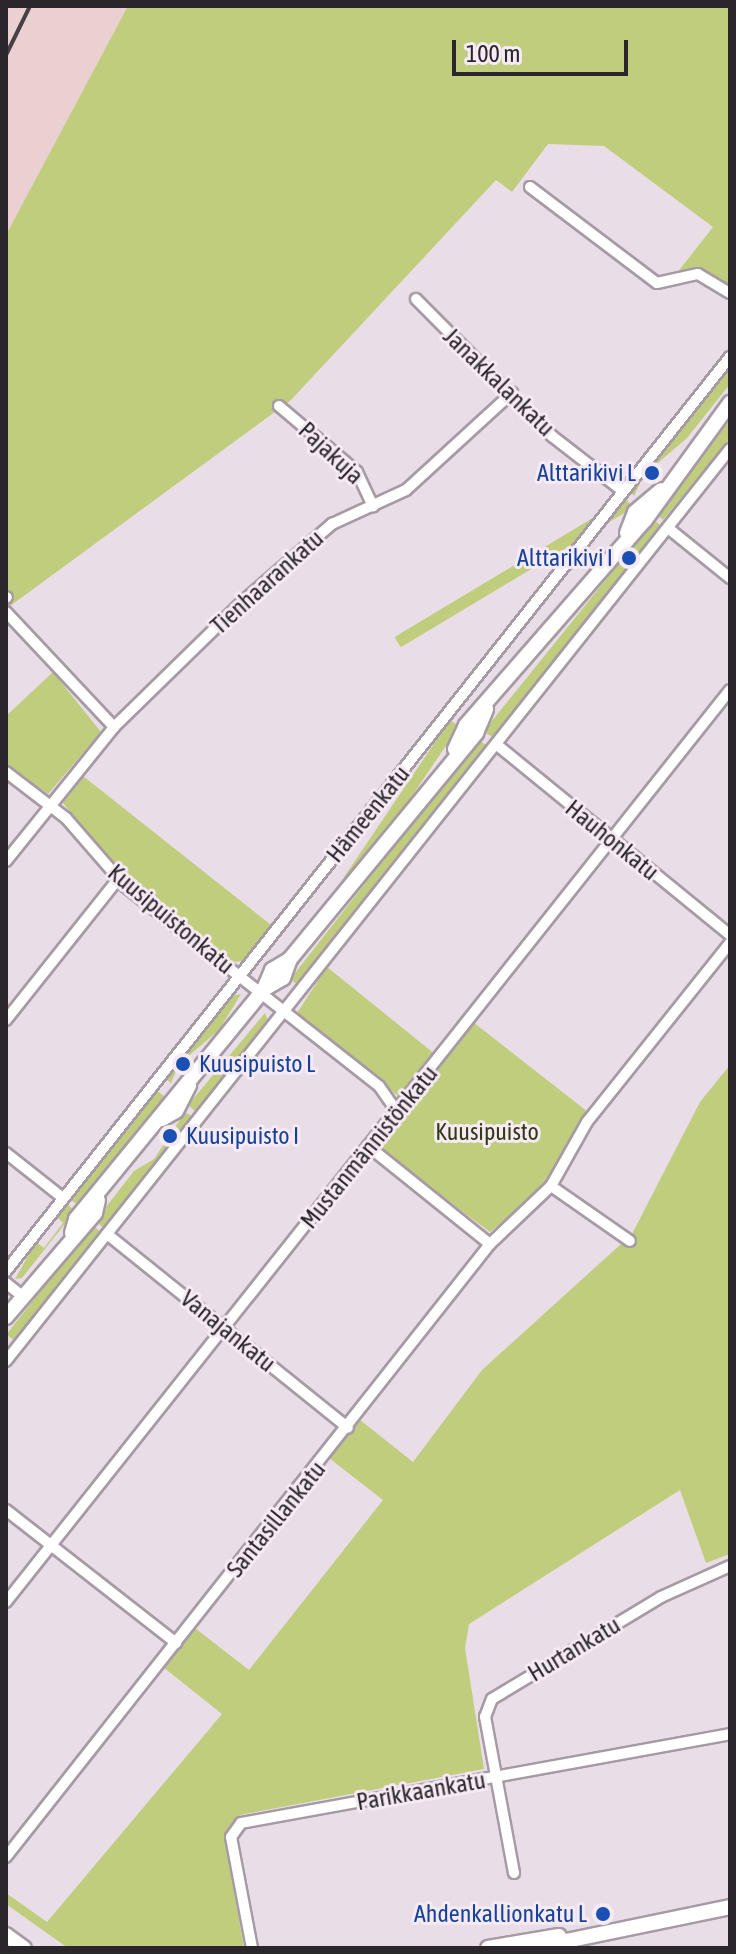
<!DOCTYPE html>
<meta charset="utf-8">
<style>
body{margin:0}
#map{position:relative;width:736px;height:1954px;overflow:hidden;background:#e9dde8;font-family:"Asap Condensed",sans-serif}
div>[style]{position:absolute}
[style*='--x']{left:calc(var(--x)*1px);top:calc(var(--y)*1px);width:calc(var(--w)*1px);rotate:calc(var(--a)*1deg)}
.industrial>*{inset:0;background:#ead0d1}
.green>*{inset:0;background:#c0cd7d;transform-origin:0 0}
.roads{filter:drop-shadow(2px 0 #a69ba5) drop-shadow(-2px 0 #a69ba5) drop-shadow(0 2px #a69ba5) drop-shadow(0 -2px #a69ba5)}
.street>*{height:10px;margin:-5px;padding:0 5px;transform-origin:5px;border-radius:5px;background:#fff}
.secondary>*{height:14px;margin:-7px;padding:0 7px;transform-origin:7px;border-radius:7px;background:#fff}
.rail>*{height:4px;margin:-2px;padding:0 2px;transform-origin:2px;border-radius:2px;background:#464046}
.dots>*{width:22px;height:22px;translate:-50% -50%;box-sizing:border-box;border:4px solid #f6eaf5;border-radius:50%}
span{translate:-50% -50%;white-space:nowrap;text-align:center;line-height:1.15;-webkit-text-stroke:6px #f6eaf5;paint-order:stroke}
.street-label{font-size:24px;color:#2b262b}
.transit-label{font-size:24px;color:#164399}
.right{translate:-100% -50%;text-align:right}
.left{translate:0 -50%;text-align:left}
.park-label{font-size:24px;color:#343a13}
.frame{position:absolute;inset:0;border:8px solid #2b262b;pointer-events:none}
.scale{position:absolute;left:452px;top:40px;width:176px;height:36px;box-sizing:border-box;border:4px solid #2b262b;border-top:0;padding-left:10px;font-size:24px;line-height:28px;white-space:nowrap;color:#2b262b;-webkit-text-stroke:6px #f6eaf5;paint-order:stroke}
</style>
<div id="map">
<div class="industrial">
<div style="clip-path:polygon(6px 6px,279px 6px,6px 442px)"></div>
</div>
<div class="green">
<div style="clip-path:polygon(128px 6px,730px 6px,730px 286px,703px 268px,677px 273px,713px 227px,604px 146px,548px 144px,512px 192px,496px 180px,291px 400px,6px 609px,6px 235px)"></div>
<div style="clip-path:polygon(730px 364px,730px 384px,687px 438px,644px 475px,634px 496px,630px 491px)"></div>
<div style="clip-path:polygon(730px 420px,730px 439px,663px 520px,656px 514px)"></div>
<div style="left:626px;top:498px;width:12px;height:270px;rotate:59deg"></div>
<div style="clip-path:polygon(654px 520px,660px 525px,493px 737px,483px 732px)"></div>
<div style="clip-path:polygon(53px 672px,101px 732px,48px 794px,6px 764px,6px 716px)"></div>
<div style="left:450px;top:720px;width:11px;height:303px;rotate:34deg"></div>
<div style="left:478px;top:739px;width:11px;height:305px;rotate:38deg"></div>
<div style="clip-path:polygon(83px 776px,271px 925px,243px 961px,233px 962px,116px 868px,63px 803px)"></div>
<div style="clip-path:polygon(327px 967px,436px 1055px,406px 1094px,398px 1096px,297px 1013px)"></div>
<div style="clip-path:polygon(241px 994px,219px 1030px,179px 1064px,171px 1083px,165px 1078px,230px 996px)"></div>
<div style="clip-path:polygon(265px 1013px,268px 1021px,196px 1112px,188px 1105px)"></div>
<div style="clip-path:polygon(473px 1022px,588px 1112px,544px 1187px,490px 1232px,386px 1155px,380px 1142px)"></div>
<div style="clip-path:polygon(730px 1065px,730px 1554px,706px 1563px,680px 1490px,469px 1624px,465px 1648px,484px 1769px,240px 1815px,225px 1839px,244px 1948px,68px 1948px,6px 1904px,6px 1893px,47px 1922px,222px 1714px,163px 1667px,195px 1628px,249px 1670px,383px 1500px,329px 1458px,360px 1420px,413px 1462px,482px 1370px,632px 1234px,700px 1102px)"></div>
<div style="left:156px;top:1090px;width:11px;height:139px;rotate:38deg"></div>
<div style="clip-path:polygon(185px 1112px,193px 1117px,104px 1228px,95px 1221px,134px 1171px,154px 1159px)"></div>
<div style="clip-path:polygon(66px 1203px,75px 1211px,22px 1278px,15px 1279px,36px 1242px,44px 1248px,63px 1223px,56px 1216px)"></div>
<div style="left:92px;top:1225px;width:11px;height:139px;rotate:38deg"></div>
</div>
<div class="roads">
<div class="street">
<div style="--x:530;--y:187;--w:159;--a:37.1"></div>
<div style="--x:657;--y:283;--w:42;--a:-12.4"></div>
<div style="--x:698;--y:274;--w:37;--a:31"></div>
<div style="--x:416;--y:299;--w:193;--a:45.2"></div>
<div style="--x:552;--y:436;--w:90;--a:37.8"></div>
<div style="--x:279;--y:406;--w:102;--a:40.2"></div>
<div style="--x:357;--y:472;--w:38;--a:65"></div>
<div style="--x:668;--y:528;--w:80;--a:38.9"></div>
<div style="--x:6;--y:598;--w:1;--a:-45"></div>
<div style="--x:6;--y:612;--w:158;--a:46.8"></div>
<div style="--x:496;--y:744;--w:302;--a:39.2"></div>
<div style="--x:6;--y:772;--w:76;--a:37.5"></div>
<div style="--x:66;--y:818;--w:91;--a:49"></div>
<div style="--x:126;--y:887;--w:322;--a:38.2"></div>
<div style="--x:379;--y:1086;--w:29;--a:55"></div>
<div style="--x:6;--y:861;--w:172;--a:-51.1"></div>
<div style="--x:114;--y:727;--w:177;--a:-44.3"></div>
<div style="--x:241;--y:603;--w:121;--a:-41"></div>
<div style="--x:332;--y:524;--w:81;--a:-24.7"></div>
<div style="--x:406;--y:490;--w:144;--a:-42.5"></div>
<div style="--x:6;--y:1020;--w:180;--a:-51.5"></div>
<div style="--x:368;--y:1146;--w:156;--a:38.8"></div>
<div style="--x:6;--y:1153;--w:73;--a:38.3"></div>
<div style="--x:551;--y:1186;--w:96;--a:34.8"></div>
<div style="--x:107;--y:1234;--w:309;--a:38.8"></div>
<div style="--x:6;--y:1271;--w:1166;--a:-51.62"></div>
<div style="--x:6;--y:1283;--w:21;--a:39"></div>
<div style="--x:6;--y:1361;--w:1164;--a:-51.56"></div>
<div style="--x:6;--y:1510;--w:216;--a:38"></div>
<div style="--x:6;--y:1602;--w:1164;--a:-51.56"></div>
<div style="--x:6;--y:1857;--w:781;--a:-51.71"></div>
<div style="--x:490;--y:1244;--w:84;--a:-43.6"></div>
<div style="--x:551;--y:1186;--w:73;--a:-60.6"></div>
<div style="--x:587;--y:1122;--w:229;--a:-51.4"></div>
<div style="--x:514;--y:1873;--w:159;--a:-100.5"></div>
<div style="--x:485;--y:1717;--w:19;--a:-69"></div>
<div style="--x:492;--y:1699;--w:197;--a:-31.1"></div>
<div style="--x:661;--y:1597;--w:76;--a:-24.2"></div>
<div style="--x:252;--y:1948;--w:113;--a:-100.7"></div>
<div style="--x:231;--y:1837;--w:17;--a:-54"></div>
<div style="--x:241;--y:1823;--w:497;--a:-10.3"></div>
</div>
<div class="secondary">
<div style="--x:627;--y:533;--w:22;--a:-69"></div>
<div style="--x:635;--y:512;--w:34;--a:-40"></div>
<div style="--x:455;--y:749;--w:26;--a:-65"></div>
<div style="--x:466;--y:725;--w:272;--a:-48.9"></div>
<div style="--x:645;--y:520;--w:145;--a:-54"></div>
<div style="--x:264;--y:989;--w:22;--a:-30"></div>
<div style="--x:283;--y:978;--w:20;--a:-70"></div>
<div style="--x:162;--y:1119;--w:16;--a:-30"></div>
<div style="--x:176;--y:1111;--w:29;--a:-63"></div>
<div style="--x:72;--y:1233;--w:15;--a:-74"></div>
<div style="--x:76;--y:1219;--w:297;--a:-50.7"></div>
<div style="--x:264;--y:989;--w:21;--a:-67"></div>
<div style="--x:272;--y:970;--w:21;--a:-31"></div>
<div style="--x:290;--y:959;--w:293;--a:-50.5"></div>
<div style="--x:476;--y:733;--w:26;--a:-67"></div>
<div style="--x:6;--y:1317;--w:137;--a:-49.4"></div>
<div style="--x:95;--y:1213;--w:13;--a:-77"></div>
<div style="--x:6;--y:1935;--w:22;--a:36"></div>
<div style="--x:488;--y:1948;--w:72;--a:-9.6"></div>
<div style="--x:532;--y:1948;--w:202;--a:-11.7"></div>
</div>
</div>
<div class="rail">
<div style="--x:6;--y:55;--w:55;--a:-63.9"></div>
</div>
<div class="dots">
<div style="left:652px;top:473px;background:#1a4fb4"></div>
<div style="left:629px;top:558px;background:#1a4fb4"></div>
<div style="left:183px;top:1064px;background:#1a4fb4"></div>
<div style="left:170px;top:1136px;background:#1a4fb4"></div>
<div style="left:603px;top:1914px;background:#1a4fb4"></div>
</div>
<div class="street-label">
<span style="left:499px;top:382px;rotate:44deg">Janakkalankatu</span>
<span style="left:331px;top:453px;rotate:43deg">Pajakuja</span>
<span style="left:267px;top:582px;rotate:-42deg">Tienhaarankatu</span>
<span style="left:368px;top:814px;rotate:-51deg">Hämeenkatu</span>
<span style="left:612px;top:840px;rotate:39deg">Hauhonkatu</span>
<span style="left:171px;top:919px;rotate:40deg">Kuusipuistonkatu</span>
<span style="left:369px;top:1147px;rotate:-51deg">Mustanmännistönkatu</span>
<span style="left:228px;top:1331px;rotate:39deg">Vanajankatu</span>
<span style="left:276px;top:1519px;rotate:-51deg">Santasillankatu</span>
<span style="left:574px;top:1649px;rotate:-31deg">Hurtankatu</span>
<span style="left:421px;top:1791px;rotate:-10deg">Parikkaankatu</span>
</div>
<div class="transit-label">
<span class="right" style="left:636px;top:473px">Alttarikivi L</span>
<span class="right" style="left:613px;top:558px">Alttarikivi I</span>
<span class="left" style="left:199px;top:1064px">Kuusipuisto L</span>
<span class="left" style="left:186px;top:1136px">Kuusipuisto I</span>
<span class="right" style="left:587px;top:1914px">Ahdenkallionkatu L</span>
</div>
<div class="park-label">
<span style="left:487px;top:1132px">Kuusipuisto</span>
</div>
<div class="frame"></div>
<div class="scale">100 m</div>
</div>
